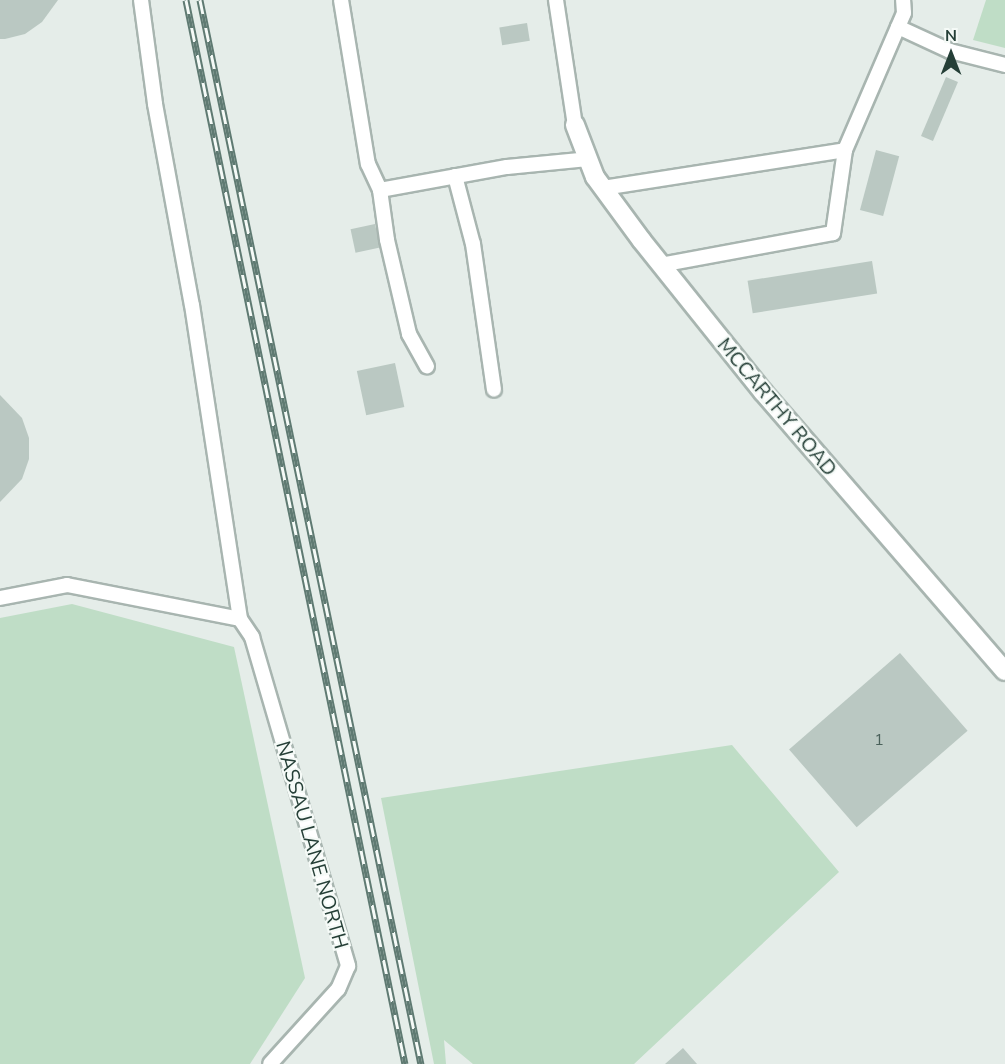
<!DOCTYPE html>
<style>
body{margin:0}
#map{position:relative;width:1005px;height:1064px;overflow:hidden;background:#e5ede9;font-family:"Nunito Sans",sans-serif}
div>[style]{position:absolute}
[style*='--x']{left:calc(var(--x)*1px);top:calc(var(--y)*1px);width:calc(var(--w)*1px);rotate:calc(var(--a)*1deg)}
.green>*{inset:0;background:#bfddc6}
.building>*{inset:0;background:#bac8c2;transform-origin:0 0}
.roads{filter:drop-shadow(2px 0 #a8b5b0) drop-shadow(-2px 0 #a8b5b0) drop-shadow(0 2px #a8b5b0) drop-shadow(0 -2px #a8b5b0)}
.lane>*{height:14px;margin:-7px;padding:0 7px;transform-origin:7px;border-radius:7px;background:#fff}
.street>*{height:18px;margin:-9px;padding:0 9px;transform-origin:9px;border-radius:9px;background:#fff}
.rail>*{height:7px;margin-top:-3.5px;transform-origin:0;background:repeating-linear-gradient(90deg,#f5faf7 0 14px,#5f7a72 0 28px);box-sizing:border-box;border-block:2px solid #5f7a72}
span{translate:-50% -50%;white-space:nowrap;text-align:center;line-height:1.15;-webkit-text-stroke:4.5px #f5faf7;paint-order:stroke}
.number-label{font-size:16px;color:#4a615a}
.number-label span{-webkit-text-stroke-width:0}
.street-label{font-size:20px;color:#253f37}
.north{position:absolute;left:921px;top:24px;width:60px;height:60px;-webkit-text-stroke:4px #f5faf7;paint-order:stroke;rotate:0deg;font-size:16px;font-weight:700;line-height:24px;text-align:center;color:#253f37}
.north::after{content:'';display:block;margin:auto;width:21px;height:27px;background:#253f37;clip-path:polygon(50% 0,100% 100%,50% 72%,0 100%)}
</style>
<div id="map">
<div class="green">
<div style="clip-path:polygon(986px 0,1005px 0,1005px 48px,973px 40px)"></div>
<div style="clip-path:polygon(72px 604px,234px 647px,305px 978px,250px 1064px,0 1064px,0 618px)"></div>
<div style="clip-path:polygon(732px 745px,839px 872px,634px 1064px,473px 1064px,444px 1040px,446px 1064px,434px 1064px,381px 798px)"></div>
</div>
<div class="building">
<div style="clip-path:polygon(0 0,58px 0,42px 22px,25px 34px,5px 39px,0 39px)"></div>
<div style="left:527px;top:23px;width:18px;height:28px;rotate:81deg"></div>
<div style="left:946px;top:77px;width:13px;height:64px;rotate:23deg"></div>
<div style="left:876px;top:150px;width:24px;height:62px;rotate:15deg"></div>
<div style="left:375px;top:224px;width:24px;height:25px;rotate:78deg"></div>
<div style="left:872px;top:261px;width:33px;height:126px;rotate:81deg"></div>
<div style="left:395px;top:363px;width:45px;height:39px;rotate:78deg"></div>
<div style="clip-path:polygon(0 395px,22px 418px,29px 438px,29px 459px,22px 479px,0 502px)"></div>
<div style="left:900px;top:653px;width:103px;height:147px;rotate:49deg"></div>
<div style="clip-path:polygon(683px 1048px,697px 1064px,665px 1064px)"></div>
</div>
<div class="roads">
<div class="lane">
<div style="--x:141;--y:0;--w:105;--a:82.3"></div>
<div style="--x:155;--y:104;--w:204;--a:79.6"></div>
<div style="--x:192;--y:305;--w:318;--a:81.3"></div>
<div style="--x:240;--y:619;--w:22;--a:56"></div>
<div style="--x:252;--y:637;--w:343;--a:73.7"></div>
<div style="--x:348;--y:966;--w:25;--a:113"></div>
<div style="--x:338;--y:989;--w:101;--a:132.2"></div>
<div style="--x:341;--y:0;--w:166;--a:80.7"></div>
<div style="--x:368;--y:164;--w:29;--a:65"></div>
<div style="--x:380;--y:190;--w:129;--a:-10.3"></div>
<div style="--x:507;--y:167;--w:81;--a:-5.6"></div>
<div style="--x:556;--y:0;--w:126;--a:81.4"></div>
<div style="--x:898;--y:27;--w:57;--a:24.8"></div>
<div style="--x:950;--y:51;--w:57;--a:14.3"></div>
<div style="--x:845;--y:150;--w:149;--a:-66.7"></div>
<div style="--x:904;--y:13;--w:13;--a:-94"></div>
<div style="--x:455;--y:176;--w:70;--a:75.2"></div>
<div style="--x:473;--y:244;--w:147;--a:81.8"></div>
<div style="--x:603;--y:188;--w:245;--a:-8.9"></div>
<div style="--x:845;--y:150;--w:84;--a:98.2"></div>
<div style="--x:833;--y:233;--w:175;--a:169.5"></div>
<div style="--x:380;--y:190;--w:50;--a:82"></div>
<div style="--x:387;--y:240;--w:97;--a:76.8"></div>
<div style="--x:409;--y:334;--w:37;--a:61"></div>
<div style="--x:0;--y:598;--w:68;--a:-11"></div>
<div style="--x:67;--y:585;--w:176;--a:11.1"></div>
</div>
<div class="street">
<div style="--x:575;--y:125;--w:56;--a:69"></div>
<div style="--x:595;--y:177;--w:79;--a:53.7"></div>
<div style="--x:642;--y:241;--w:193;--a:51.3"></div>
<div style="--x:763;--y:392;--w:369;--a:49.1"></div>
</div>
</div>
<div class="rail">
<div style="--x:186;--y:0;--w:1086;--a:78.37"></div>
<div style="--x:200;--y:0;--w:1087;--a:78.27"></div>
</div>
<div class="number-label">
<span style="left:879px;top:740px">1</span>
</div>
<div class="street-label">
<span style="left:777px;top:407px;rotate:50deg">MCCARTHY ROAD</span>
<span style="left:312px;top:845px;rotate:74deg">NASSAU LANE NORTH</span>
</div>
<div class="north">N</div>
</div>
